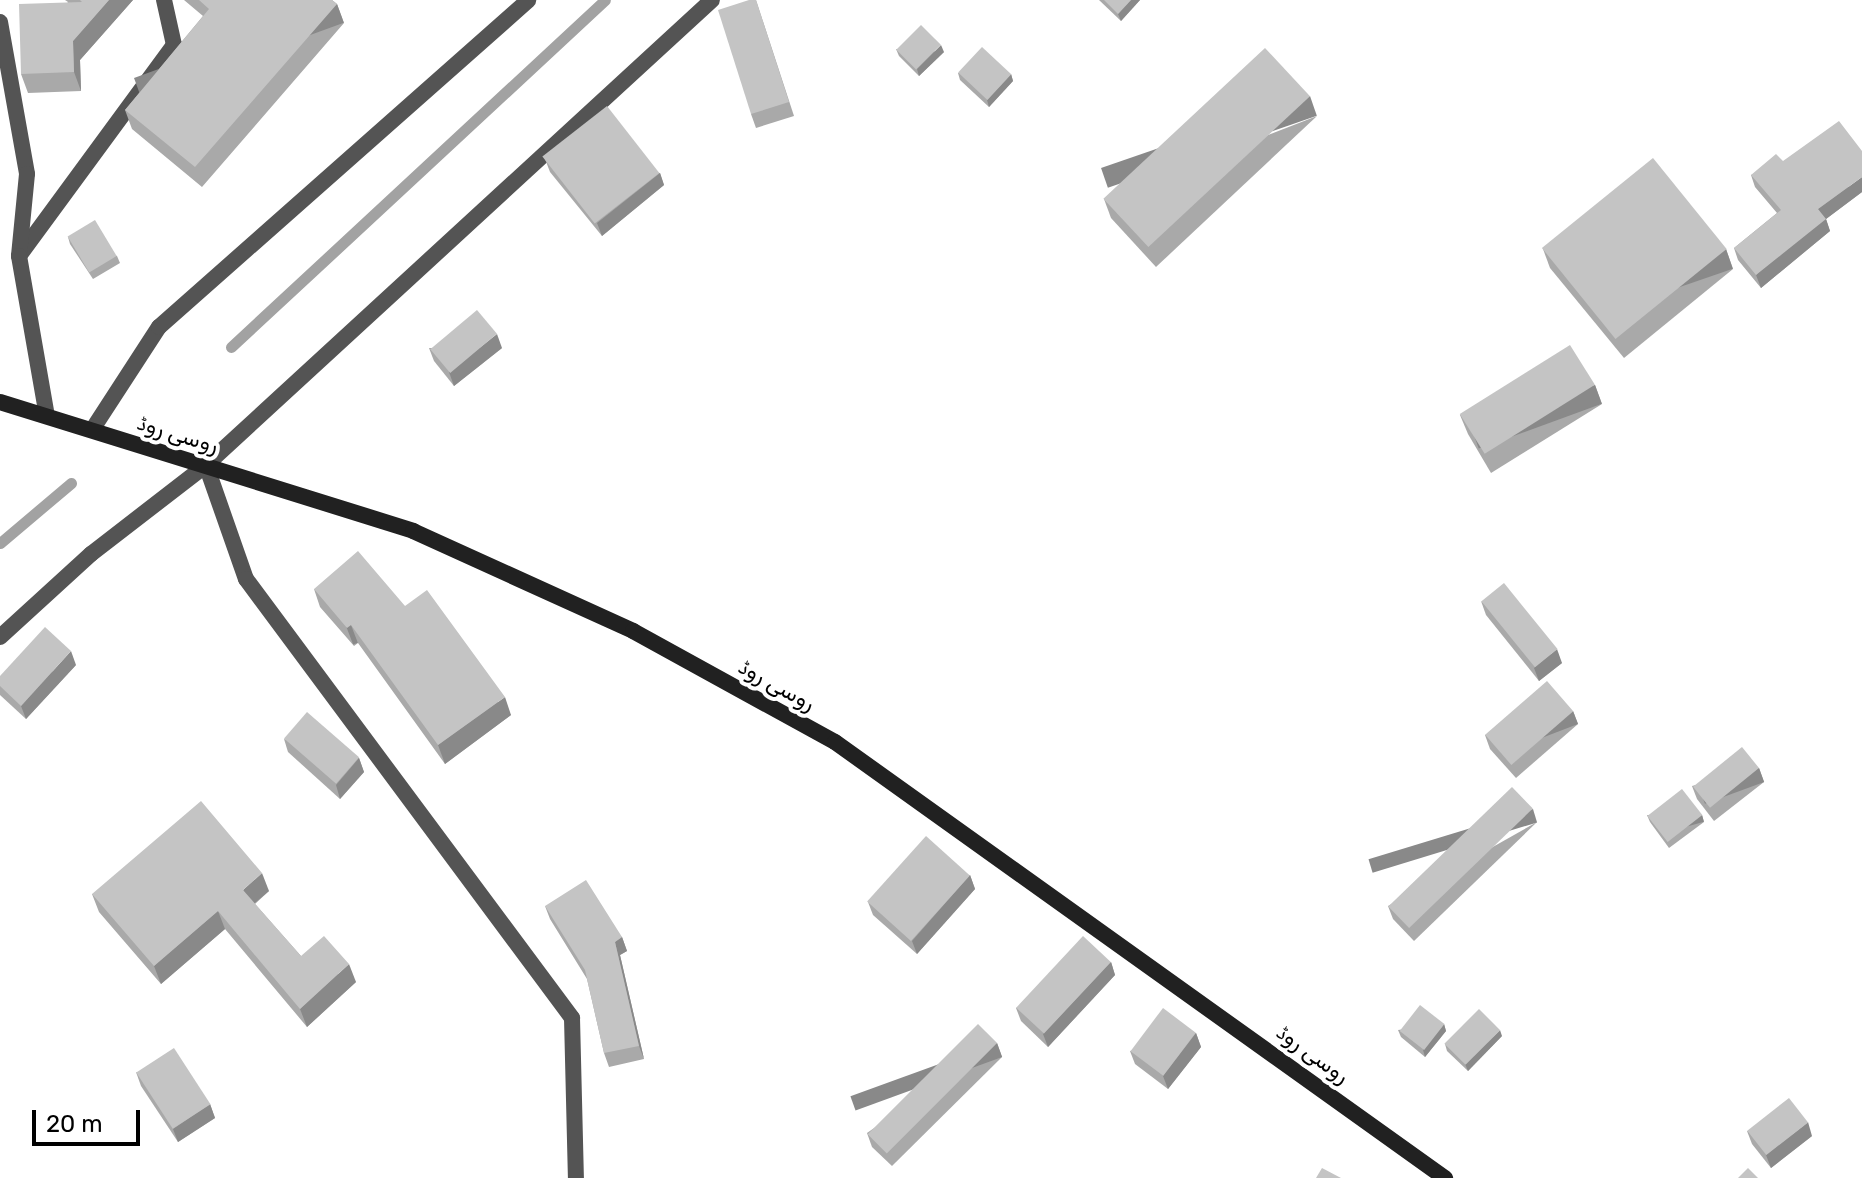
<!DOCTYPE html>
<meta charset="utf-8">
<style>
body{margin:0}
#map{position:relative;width:1862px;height:1178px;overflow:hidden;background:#fff;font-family:Rubik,"Noto Naskh Arabic",sans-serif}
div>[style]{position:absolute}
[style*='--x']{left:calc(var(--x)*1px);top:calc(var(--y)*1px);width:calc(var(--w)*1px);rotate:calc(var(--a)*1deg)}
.stream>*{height:11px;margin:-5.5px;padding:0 5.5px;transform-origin:5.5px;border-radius:5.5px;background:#a2a2a2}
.service>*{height:16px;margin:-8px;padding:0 8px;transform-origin:8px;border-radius:8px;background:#545454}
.minor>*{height:16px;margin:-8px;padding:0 8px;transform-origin:8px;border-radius:8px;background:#545454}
.secondary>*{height:16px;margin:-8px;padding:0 8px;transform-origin:8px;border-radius:8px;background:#212121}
.wall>*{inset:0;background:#a9a9a9}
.shaded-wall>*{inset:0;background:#898989;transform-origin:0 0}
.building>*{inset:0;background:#c4c4c4;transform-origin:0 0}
span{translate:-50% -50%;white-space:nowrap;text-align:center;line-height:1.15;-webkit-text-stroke:8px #fff;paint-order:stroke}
.street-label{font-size:22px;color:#000}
.scale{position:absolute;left:32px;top:1110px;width:108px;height:36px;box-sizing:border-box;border:4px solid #000;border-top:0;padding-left:10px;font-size:24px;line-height:28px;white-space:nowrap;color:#000;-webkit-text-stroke:6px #fff;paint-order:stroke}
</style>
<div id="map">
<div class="stream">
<div style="--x:231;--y:347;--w:510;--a:-42.86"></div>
<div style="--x:0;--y:543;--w:93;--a:-40.2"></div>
</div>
<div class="service">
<div style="--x:19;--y:256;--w:262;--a:-53.7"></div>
<div style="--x:174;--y:45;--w:46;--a:-102.5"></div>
<div style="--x:0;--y:637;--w:123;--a:-42.4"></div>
<div style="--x:91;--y:554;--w:145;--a:-37.7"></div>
<div style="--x:206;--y:465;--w:687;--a:-42.58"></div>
</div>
<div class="minor">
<div style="--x:0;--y:22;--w:154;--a:79.9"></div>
<div style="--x:27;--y:174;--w:82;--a:95.6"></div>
<div style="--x:19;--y:256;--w:162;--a:80.1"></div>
<div style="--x:92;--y:430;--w:123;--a:-57"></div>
<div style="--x:159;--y:327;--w:493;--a:-41.5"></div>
<div style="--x:206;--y:465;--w:121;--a:70.7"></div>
<div style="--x:246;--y:579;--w:547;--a:53.4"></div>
<div style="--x:572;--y:1018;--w:160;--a:88.6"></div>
</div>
<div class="secondary">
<div style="--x:0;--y:402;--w:433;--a:17.3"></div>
<div style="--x:413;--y:531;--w:242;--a:24.4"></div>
<div style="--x:633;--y:631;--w:230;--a:28.8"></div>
<div style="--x:835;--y:742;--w:750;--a:35.56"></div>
</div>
<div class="wall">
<div style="clip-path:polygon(65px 0,133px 0,80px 60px,81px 91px,28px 93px,21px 74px,68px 2px)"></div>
<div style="clip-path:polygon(184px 0,332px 0,337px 4px,344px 23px,202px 187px,132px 129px,125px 110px,203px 16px)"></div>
<div style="clip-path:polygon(756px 0,794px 116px,756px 128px,751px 114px)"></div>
<div style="clip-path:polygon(1099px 0,1140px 0,1121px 21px)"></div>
<div style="clip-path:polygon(896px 49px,944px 52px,919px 76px,899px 56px)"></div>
<div style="clip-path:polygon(958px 73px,1011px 74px,1013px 81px,989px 107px,960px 80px)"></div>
<div style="clip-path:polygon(1317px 116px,1156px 267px,1111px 218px,1104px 199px)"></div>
<div style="clip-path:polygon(545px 159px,660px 173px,664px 185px,602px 236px,550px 172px)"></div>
<div style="clip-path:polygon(1783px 161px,1862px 192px,1826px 219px,1830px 231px,1761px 288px,1738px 260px,1734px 248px,1777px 213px,1755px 187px,1751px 175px)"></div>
<div style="clip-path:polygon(68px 237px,117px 256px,120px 263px,93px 279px,70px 244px)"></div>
<div style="clip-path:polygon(1543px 249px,1726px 249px,1733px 269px,1624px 358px,1550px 268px)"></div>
<div style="clip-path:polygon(429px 348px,502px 348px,454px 386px,434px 361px)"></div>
<div style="clip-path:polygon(1595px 385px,1602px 404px,1491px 473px,1468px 434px,1460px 415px)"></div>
<div style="clip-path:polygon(314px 589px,405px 606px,511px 715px,445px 764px,358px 643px,354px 646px,320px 607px)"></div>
<div style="clip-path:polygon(1481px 601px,1562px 663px,1539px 681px,1486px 615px)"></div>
<div style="clip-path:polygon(76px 665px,26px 719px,0 695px,0 686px)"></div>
<div style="clip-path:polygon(1573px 711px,1578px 724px,1516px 778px,1490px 749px,1485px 735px)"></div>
<div style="clip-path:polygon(284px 739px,359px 758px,364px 772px,340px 799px,288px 752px)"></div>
<div style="clip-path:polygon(1759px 768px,1764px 782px,1714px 821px,1697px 799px,1692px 786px)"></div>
<div style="clip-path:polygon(1647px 815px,1702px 815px,1704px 822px,1669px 848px,1650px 822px)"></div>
<div style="clip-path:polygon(1537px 822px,1414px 941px,1393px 919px,1388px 906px)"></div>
<div style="clip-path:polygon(970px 875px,975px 889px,917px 954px,873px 915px,868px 902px)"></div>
<div style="clip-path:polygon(269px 891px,255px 904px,301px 956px,356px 982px,307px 1027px,225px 929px,161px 984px,99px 912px,92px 894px)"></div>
<div style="clip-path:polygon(545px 906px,622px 937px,627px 951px,620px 955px,644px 1059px,609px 1067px,604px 1053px,587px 979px,550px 919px)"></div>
<div style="clip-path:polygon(1111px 962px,1115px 975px,1048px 1047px,1021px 1021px,1016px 1008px)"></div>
<div style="clip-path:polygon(1444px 1024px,1446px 1031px,1425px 1057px,1401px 1037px,1398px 1030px)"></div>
<div style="clip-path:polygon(1196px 1033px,1201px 1047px,1168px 1089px,1135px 1064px,1130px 1051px)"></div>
<div style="clip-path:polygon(1502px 1036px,1468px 1071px,1447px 1051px,1445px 1044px)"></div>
<div style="clip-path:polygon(997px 1043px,1002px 1057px,892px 1166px,872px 1147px,867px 1133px)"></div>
<div style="clip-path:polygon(136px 1072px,210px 1104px,215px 1118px,178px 1142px,141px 1086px)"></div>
<div style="clip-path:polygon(1747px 1131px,1812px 1136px,1771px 1168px,1752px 1144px)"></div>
</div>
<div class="shaded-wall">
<div style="clip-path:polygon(109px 0,133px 0,80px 60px,81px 91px,74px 72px,73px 41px)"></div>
<div style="clip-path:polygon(1131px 0,1140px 0,1121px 21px,1118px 14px)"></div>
<div style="left:337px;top:4px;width:20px;height:216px;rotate:70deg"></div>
<div style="clip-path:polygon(941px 45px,944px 52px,919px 76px,917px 69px)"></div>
<div style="clip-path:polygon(1011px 74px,1013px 81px,989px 107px,987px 100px)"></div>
<div style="left:1310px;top:96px;width:21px;height:221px;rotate:71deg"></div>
<div style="clip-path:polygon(660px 173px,664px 185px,602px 236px,597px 223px)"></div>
<div style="clip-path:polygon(1862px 177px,1862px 192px,1826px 219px,1830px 231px,1761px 288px,1756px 275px,1818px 209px)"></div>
<div style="left:1726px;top:249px;width:21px;height:141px;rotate:71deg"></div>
<div style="clip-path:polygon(497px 334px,502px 348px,454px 386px,449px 372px)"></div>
<div style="left:1595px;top:385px;width:20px;height:131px;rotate:70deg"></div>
<div style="left:351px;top:625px;width:19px;height:5px;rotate:69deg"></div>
<div style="clip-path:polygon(1557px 649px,1562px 663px,1539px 681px,1534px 668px)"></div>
<div style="clip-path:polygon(71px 651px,76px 665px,26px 719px,21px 706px)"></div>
<div style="clip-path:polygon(505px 697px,511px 715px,445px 764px,438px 745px)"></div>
<div style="left:1573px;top:711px;width:14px;height:82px;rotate:69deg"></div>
<div style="clip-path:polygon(359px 758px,364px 772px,340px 799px,336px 785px)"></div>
<div style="left:1759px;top:768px;width:15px;height:63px;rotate:70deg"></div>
<div style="left:1533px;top:809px;width:14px;height:172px;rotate:73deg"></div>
<div style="left:1702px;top:815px;width:7px;height:44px;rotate:74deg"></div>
<div style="clip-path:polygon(262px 873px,269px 891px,249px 908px,243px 890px)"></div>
<div style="clip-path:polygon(970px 875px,975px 889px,917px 954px,912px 941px)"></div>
<div style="clip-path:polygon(218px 911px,225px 929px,161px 984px,154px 966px)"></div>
<div style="clip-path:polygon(622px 937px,627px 951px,620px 955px,644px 1059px,639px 1046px,615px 942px)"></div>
<div style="clip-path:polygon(1111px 962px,1115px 975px,1048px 1047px,1043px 1034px)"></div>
<div style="clip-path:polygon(349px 964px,356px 982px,307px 1027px,300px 1009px)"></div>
<div style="clip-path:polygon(1444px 1024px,1446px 1031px,1425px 1057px,1423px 1050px)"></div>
<div style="clip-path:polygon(1500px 1030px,1502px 1036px,1468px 1071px,1465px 1064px)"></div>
<div style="clip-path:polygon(1196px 1033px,1201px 1047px,1168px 1089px,1163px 1076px)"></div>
<div style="left:997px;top:1043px;width:15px;height:156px;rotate:70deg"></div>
<div style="clip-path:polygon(210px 1104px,215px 1118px,178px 1142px,173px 1129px)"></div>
<div style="clip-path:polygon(1808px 1122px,1812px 1136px,1771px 1168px,1766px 1155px)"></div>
</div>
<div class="building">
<div style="clip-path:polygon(80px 0,109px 0,73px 41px,74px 72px,21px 74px,19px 4px,82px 2px)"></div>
<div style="clip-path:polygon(199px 0,332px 0,337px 4px,195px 167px,125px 110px,209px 9px)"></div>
<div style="clip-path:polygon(749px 0,756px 0,789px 102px,751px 114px,718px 10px)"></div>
<div style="clip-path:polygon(1104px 0,1131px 0,1118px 14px)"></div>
<div style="left:921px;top:25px;width:28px;height:35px;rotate:45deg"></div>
<div style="left:982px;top:47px;width:40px;height:35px;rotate:43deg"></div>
<div style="left:1265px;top:48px;width:66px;height:221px;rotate:47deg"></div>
<div style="left:607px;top:106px;width:85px;height:82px;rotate:52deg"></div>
<div style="clip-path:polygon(1839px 121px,1862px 151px,1862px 177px,1818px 209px,1826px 219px,1756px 275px,1734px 248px,1781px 210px,1751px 175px,1776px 154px,1783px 161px)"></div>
<div style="left:1653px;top:158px;width:117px;height:143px;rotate:51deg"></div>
<div style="left:95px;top:220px;width:42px;height:32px;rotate:59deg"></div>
<div style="left:477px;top:310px;width:31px;height:61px;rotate:50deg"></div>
<div style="left:1570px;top:345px;width:47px;height:130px;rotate:58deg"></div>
<div style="clip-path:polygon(358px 551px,405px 606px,427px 590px,505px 697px,438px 745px,351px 625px,347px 628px,314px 589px)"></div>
<div style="left:1504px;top:583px;width:85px;height:29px;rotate:51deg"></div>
<div style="clip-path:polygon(45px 627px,71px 651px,21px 706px,0 686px,0 676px)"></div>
<div style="left:1547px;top:681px;width:40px;height:82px;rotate:49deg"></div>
<div style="left:307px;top:712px;width:69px;height:35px;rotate:41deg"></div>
<div style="left:1742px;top:747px;width:27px;height:63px;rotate:51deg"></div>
<div style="left:1512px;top:787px;width:30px;height:172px;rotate:46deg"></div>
<div style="left:1682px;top:789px;width:33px;height:44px;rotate:52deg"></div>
<div style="clip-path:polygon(201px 801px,262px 873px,243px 890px,301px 956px,324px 936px,349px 964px,300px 1009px,218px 911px,154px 966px,92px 894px)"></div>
<div style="left:926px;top:836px;width:59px;height:88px;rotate:42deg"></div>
<div style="clip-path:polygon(586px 880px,622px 937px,615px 942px,639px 1046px,604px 1053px,585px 970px,545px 906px)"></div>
<div style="left:1083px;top:936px;width:38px;height:98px;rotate:43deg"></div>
<div style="left:1420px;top:1005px;width:31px;height:33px;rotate:38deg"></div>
<div style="left:1163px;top:1008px;width:41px;height:54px;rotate:37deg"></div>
<div style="left:1479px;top:1009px;width:30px;height:49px;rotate:45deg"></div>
<div style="left:978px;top:1024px;width:27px;height:156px;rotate:45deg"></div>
<div style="left:174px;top:1048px;width:67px;height:45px;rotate:57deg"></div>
<div style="left:1789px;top:1098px;width:31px;height:53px;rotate:52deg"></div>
<div style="clip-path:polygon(1322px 1168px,1341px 1178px,1316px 1178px)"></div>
<div style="clip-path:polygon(1748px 1168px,1758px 1178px,1738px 1178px)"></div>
</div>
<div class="street-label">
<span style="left:178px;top:434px;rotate:17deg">روسی روڈ</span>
<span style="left:777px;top:685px;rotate:29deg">روسی روڈ</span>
<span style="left:1313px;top:1054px;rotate:36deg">روسی روڈ</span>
</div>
<div class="scale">20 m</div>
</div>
